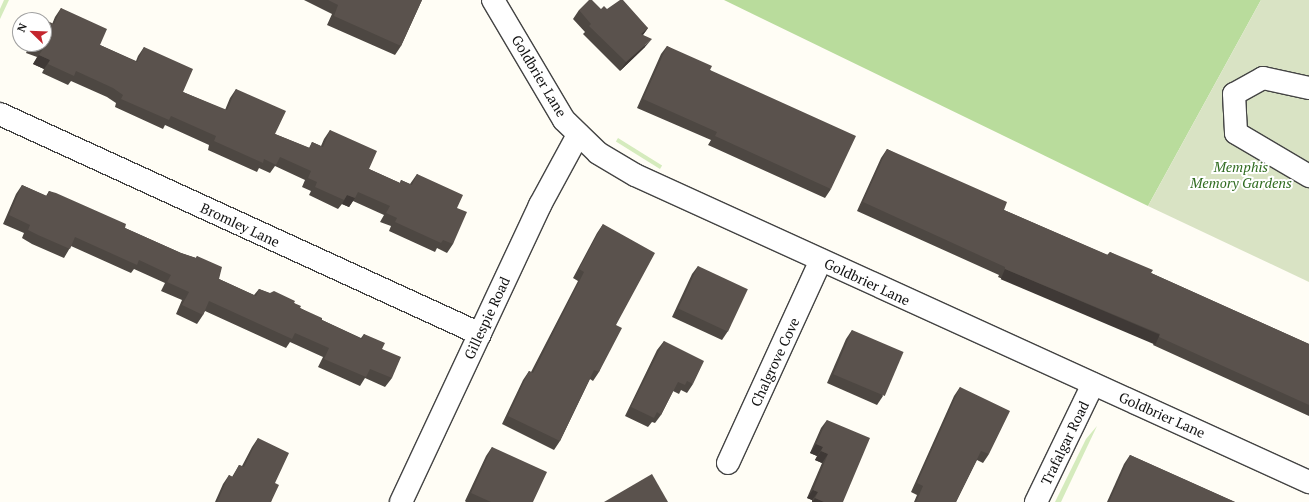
<!DOCTYPE html>
<style>
body{margin:0}
#map{position:relative;width:1309px;height:502px;overflow:hidden;background:#fffdf5;font-family:"PT Serif",serif}
div>[style]{position:absolute}
[style*='--x']{left:calc(var(--x)*1px);top:calc(var(--y)*1px);width:calc(var(--w)*1px);rotate:calc(var(--a)*1deg)}
.green>*{inset:0;background:#d5ebbd;transform-origin:0 0}
.forest>*{inset:0;background:#b9dc9c}
.cemetery>*{inset:0;background:#d9e3c4}
.roads{filter:drop-shadow(1px 0 #444) drop-shadow(-1px 0 #444) drop-shadow(0 1px #444) drop-shadow(0 -1px #444)}
.minor>*{height:22px;margin:-11px;padding:0 11px;transform-origin:11px;border-radius:11px;background:#fff}
.wall>*{inset:0;background:#4d4742}
.shaded-wall>*{inset:0;background:#3f3936;transform-origin:0 0}
.building>*{inset:0;background:#5a524d;transform-origin:0 0}
span{translate:-50% -50%;white-space:nowrap;text-align:center;line-height:1.15;-webkit-text-stroke:4px #fff;paint-order:stroke}
.street-label{font-size:14px;color:#111}
.park-label{font-size:14px;color:#2f6b1f;font-style:italic}
.north{position:absolute;left:12px;top:12px;width:40px;height:40px;box-sizing:border-box;background:#fff;border:1px solid #a0a0a0;border-radius:50%;rotate:293deg;font-size:11px;font-weight:700;line-height:16px;text-align:center;color:#111}
.north::after{content:'';display:block;margin:auto;width:14px;height:18px;background:#c4262e;clip-path:polygon(50% 0,100% 100%,50% 72%,0 100%)}
</style>
<div id="map">
<div class="green">
<div style="clip-path:polygon(4px 0,9px 0,0 19px,0 9px)"></div>
<div style="left:618px;top:138px;width:52px;height:4px;rotate:32deg"></div>
<div style="clip-path:polygon(1097px 426px,1061px 502px,1055px 502px,1086px 439px)"></div>
</div>
<div class="forest">
<div style="clip-path:polygon(724px 0,1261px 0,1148px 206px)"></div>
</div>
<div class="cemetery">
<div style="clip-path:polygon(1261px 0,1309px 0,1309px 282px,1148px 206px)"></div>
</div>
<div class="roads">
<div class="minor">
<div style="--x:493;--y:0;--w:139;--a:59.4"></div>
<div style="--x:564;--y:120;--w:47;--a:44.1"></div>
<div style="--x:598;--y:153;--w:43;--a:30.7"></div>
<div style="--x:635;--y:175;--w:741;--a:24.49"></div>
<div style="--x:1309;--y:88;--w:47;--a:-167.7"></div>
<div style="--x:1263;--y:78;--w:33;--a:151"></div>
<div style="--x:1234;--y:94;--w:39;--a:87"></div>
<div style="--x:1236;--y:133;--w:85;--a:30.5"></div>
<div style="--x:0;--y:114;--w:528;--a:24.62"></div>
<div style="--x:728;--y:463;--w:223;--a:-65.4"></div>
<div style="--x:401;--y:502;--w:328;--a:-64.9"></div>
<div style="--x:540;--y:205;--w:80;--a:-61.5"></div>
<div style="--x:1036;--y:502;--w:131;--a:-64.2"></div>
</div>
</div>
<div class="wall">
<div style="clip-path:polygon(304px 0,422px 0,401px 46px,395px 55px,327px 25px,332px 14px)"></div>
<div style="clip-path:polygon(61px 8px,100px 45px,136px 61px,138px 56px,144px 47px,183px 92px,225px 110px,230px 98px,236px 89px,275px 134px,309px 148px,312px 142px,321px 146px,324px 139px,330px 130px,369px 169px,400px 183px,401px 180px,410px 184px,417px 174px,457px 208px,453px 244px,447px 253px,437px 248px,435px 252px,389px 231px,391px 226px,380px 222px,384px 215px,353px 201px,349px 207px,342px 204px,338px 209px,309px 195px,311px 191px,302px 187px,305px 180px,275px 166px,270px 173px,259px 168px,257px 172px,208px 150px,209px 145px,165px 125px,163px 129px,115px 107px,116px 103px,107px 97px,71px 81px,68px 85px,42px 73px,44px 69px,33px 64px,37px 57px,26px 53px,30px 44px,44px 44px,55px 17px)"></div>
<div style="clip-path:polygon(607px 9px,648px 28px,643px 35px,645px 47px,620px 71px,583px 34px,585px 32px,573px 19px,579px 10px)"></div>
<div style="clip-path:polygon(667px 46px,710px 70px,831px 189px,825px 198px,708px 145px,711px 140px,637px 108px,661px 54px)"></div>
<div style="clip-path:polygon(887px 149px,1004px 210px,1107px 255px,1110px 252px,1151px 273px,1309px 344px,1309px 416px,1153px 345px,1154px 343px,998px 277px,999px 275px,857px 211px,881px 158px)"></div>
<div style="clip-path:polygon(22px 185px,46px 196px,49px 191px,125px 228px,181px 253px,196px 258px,197px 256px,219px 279px,254px 295px,259px 289px,294px 303px,300px 308px,322px 320px,361px 338px,364px 334px,382px 349px,392px 378px,385px 387px,365px 378px,360px 386px,318px 367px,323px 357px,290px 342px,286px 348px,205px 311px,203px 315px,197px 324px,176px 314px,182px 300px,161px 291px,165px 283px,134px 269px,131px 273px,71px 246px,64px 258px,32px 244px,22px 238px,24px 233px,3px 224px,16px 194px)"></div>
<div style="clip-path:polygon(603px 224px,616px 325px,599px 372px,593px 381px,590px 379px,560px 441px,554px 450px,502px 424px,523px 380px,529px 371px,531px 372px,578px 281px,573px 278px,597px 233px)"></div>
<div style="clip-path:polygon(698px 266px,728px 331px,722px 340px,672px 317px,692px 274px)"></div>
<div style="clip-path:polygon(852px 330px,883px 396px,877px 405px,827px 383px,846px 339px)"></div>
<div style="clip-path:polygon(664px 341px,693px 384px,687px 393px,681px 390px,679px 394px,673px 391px,661px 415px,655px 423px,652px 422px,648px 427px,625px 416px,657px 350px)"></div>
<div style="clip-path:polygon(960px 387px,989px 454px,983px 463px,977px 460px,956px 502px,914px 502px,917px 495px,911px 492px,954px 396px)"></div>
<div style="clip-path:polygon(827px 420px,843px 502px,812px 502px,812px 500px,807px 498px,822px 463px,815px 460px,817px 456px,810px 453px,821px 428px)"></div>
<div style="clip-path:polygon(258px 438px,275px 483px,271px 502px,215px 502px,223px 484px,229px 475px,232px 477px,239px 465px,242px 466px,252px 447px)"></div>
<div style="clip-path:polygon(492px 447px,533px 502px,466px 502px,465px 501px,486px 456px)"></div>
<div style="clip-path:polygon(1130px 455px,1235px 502px,1107px 502px,1124px 464px)"></div>
</div>
<div class="shaded-wall">
<div style="clip-path:polygon(648px 28px,642px 36px,641px 34px)"></div>
<div style="clip-path:polygon(652px 39px,645px 47px,620px 71px,626px 62px)"></div>
<div style="clip-path:polygon(39px 55px,50px 60px,44px 69px,33px 64px)"></div>
<div style="clip-path:polygon(347px 195px,355px 198px,349px 207px,342px 204px)"></div>
<div style="left:1005px;top:269px;width:168px;height:11px;rotate:23deg"></div>
<div style="clip-path:polygon(816px 444px,823px 447px,817px 456px,810px 453px)"></div>
<div style="clip-path:polygon(821px 451px,828px 454px,822px 463px,815px 460px)"></div>
<div style="clip-path:polygon(813px 490px,818px 492px,812px 500px,807px 498px)"></div>
<div style="clip-path:polygon(815px 498px,824px 502px,813px 502px)"></div>
</div>
<div class="building">
<div style="clip-path:polygon(328px 0,422px 0,401px 46px,334px 16px,338px 5px)"></div>
<div style="clip-path:polygon(589px 0,592px 0,601px 9px,604px 6px,607px 9px,620px 0,623px 0,648px 28px,641px 34px,652px 39px,626px 62px,589px 26px,591px 24px,579px 10px)"></div>
<div style="clip-path:polygon(61px 8px,107px 29px,100px 45px,137px 62px,144px 47px,193px 69px,183px 92px,227px 110px,236px 89px,286px 111px,275px 134px,310px 148px,312px 142px,323px 147px,330px 130px,377px 151px,369px 169px,400px 183px,401px 180px,412px 185px,417px 174px,463px 195px,457px 208px,467px 212px,453px 244px,443px 240px,441px 243px,395px 222px,397px 218px,386px 213px,390px 206px,358px 192px,355px 198px,347px 195px,344px 200px,315px 187px,317px 182px,308px 178px,311px 171px,280px 157px,276px 165px,264px 159px,263px 163px,214px 141px,216px 136px,171px 116px,169px 120px,121px 99px,123px 95px,113px 88px,76px 71px,74px 76px,48px 64px,50px 60px,39px 55px,43px 49px,33px 44px,44px 44px,44px 20px,43px 20px,43px 19px,54px 24px)"></div>
<div style="clip-path:polygon(667px 46px,712px 66px,710px 70px,856px 136px,831px 189px,715px 136px,717px 132px,643px 99px)"></div>
<div style="clip-path:polygon(887px 149px,1007px 202px,1004px 210px,1108px 255px,1110px 252px,1153px 270px,1151px 273px,1309px 344px,1309px 405px,1159px 337px,1160px 334px,1005px 269px,1005px 267px,863px 202px)"></div>
<div style="clip-path:polygon(22px 185px,47px 196px,49px 191px,56px 193px,126px 224px,125px 228px,181px 253px,196px 258px,197px 256px,222px 267px,219px 279px,256px 296px,259px 289px,270px 293px,274px 291px,295px 301px,294px 303px,301px 306px,300px 308px,322px 318px,322px 320px,362px 339px,364px 334px,385px 343px,382px 349px,401px 357px,392px 378px,370px 369px,366px 377px,324px 359px,329px 348px,295px 333px,292px 339px,209px 301px,203px 315px,182px 305px,189px 292px,167px 282px,171px 275px,139px 260px,137px 265px,75px 237px,70px 249px,38px 235px,28px 230px,30px 225px,9px 215px)"></div>
<div style="clip-path:polygon(603px 224px,655px 253px,616px 325px,622px 328px,599px 372px,594px 370px,560px 441px,508px 416px,529px 371px,533px 373px,584px 272px,579px 269px)"></div>
<div style="left:698px;top:266px;width:55px;height:47px;rotate:25deg"></div>
<div style="left:852px;top:330px;width:56px;height:48px;rotate:23deg"></div>
<div style="clip-path:polygon(664px 341px,704px 361px,693px 384px,687px 381px,685px 385px,678px 382px,661px 415px,657px 412px,654px 418px,631px 407px)"></div>
<div style="clip-path:polygon(960px 387px,1010px 411px,989px 454px,981px 451px,956px 502px,916px 502px,923px 486px,917px 483px)"></div>
<div style="clip-path:polygon(827px 420px,870px 438px,843px 502px,824px 502px,815px 498px,818px 492px,813px 490px,828px 454px,821px 451px,823px 447px,816px 444px)"></div>
<div style="clip-path:polygon(258px 438px,289px 453px,275px 483px,279px 485px,271px 502px,217px 502px,229px 475px,233px 477px,239px 465px,244px 467px)"></div>
<div style="clip-path:polygon(492px 447px,547px 472px,533px 502px,491px 502px,471px 493px)"></div>
<div style="clip-path:polygon(1130px 455px,1235px 502px,1109px 502px)"></div>
<div style="clip-path:polygon(652px 474px,668px 502px,604px 502px)"></div>
</div>
<div class="street-label">
<span style="left:539px;top:76px;rotate:59deg">Goldbrier Lane</span>
<span style="left:240px;top:225px;rotate:25deg">Bromley Lane</span>
<span style="left:867px;top:282px;rotate:25deg">Goldbrier Lane</span>
<span style="left:487px;top:318px;rotate:-65deg">Gillespie Road</span>
<span style="left:775px;top:362px;rotate:-65deg">Chalgrove Cove</span>
<span style="left:1162px;top:415px;rotate:24deg">Goldbrier Lane</span>
<span style="left:1065px;top:443px;rotate:-64deg">Trafalgar Road</span>
</div>
<div class="park-label">
<span style="left:1241px;top:175px">Memphis<br>Memory Gardens</span>
</div>
<div class="north">N</div>
</div>
